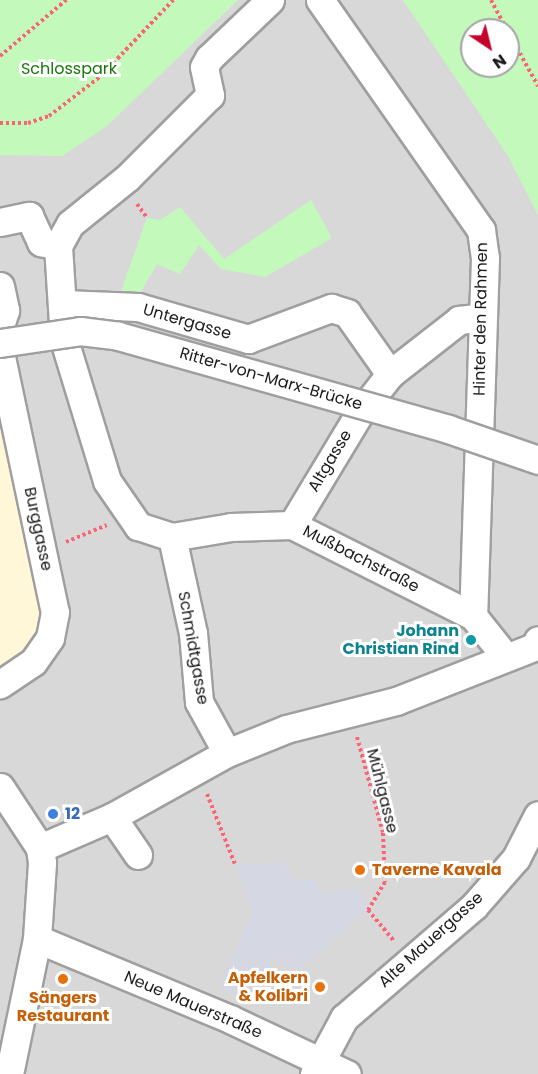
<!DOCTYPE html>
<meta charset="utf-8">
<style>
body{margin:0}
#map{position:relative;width:538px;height:1074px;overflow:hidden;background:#ede6e0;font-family:Poppins,sans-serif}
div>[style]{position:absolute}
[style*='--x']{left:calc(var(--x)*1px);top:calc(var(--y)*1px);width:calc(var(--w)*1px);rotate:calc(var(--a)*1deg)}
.residential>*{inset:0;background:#d9d8d8}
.education>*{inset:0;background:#fff7d7}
.park>*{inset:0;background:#c3f9bb}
.plaza>*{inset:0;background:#d5d8e3}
.path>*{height:4px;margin-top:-2px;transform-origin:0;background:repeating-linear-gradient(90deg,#fb6474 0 3px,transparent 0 6px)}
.roads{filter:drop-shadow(2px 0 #9f9f9f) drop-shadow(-2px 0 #9f9f9f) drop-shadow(0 2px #9f9f9f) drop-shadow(0 -2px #9f9f9f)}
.minor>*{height:27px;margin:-13.5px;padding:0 13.5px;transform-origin:13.5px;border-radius:13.5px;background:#fff}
.bridges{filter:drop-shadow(2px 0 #9f9f9f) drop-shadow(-2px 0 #9f9f9f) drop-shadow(0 2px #9f9f9f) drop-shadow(0 -2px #9f9f9f)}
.minor-bridge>*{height:27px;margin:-13.5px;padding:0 13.5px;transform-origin:13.5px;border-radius:13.5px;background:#fff}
.dots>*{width:16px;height:16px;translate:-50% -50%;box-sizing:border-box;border:3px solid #fff;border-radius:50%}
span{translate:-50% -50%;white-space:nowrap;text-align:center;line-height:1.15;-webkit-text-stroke:6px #fff;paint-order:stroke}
.park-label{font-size:16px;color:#18780a}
.street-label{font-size:16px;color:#1b1b1b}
.culture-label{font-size:16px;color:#0d838f;font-weight:700}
.right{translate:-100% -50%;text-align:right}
.shop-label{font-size:16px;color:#366cbe;font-weight:700}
.left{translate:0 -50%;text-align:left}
.food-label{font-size:16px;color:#c56008;font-weight:700}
.north{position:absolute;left:460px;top:18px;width:60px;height:60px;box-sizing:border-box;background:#fff;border:2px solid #a4a4a4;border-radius:50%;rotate:145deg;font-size:16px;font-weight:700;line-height:24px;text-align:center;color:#1b1b1b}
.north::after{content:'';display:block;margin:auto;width:21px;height:27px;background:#c6002a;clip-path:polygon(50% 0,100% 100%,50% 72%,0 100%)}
</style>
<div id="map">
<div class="residential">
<div style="clip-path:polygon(evenodd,0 0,538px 0,538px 1074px,0 1074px,0 0,472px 30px,508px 30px,508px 66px,472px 66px,472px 30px)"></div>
</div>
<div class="education">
<div style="clip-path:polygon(0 414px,41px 586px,44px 632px,29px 651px,0 672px)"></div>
</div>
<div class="park">
<div style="clip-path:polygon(0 0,238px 0,107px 126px,62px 156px,0 155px)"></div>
<div style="clip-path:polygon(evenodd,403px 0,538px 0,538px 215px,508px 156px,403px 0,472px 30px,508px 30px,508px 66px,472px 66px,472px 30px)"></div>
<div style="clip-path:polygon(311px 200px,332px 238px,265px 277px,221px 269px,199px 245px,180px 274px,157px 264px,136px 300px,120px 294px,147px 218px,160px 220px,180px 207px,224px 259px)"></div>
</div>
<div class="plaza">
<div style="clip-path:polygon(287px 863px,291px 880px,315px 880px,320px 893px,360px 889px,368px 910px,298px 971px,273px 958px,250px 1000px,219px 988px,253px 911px,235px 864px)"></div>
</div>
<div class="path">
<div style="--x:491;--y:0;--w:34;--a:62"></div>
<div style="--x:508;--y:32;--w:62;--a:60.9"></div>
<div style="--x:0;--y:56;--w:87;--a:-40.3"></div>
<div style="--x:0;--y:123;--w:28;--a:0"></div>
<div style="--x:28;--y:123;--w:22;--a:-18"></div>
<div style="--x:49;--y:116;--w:66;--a:-37.6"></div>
<div style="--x:101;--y:76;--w:105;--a:-46.5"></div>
<div style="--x:137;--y:204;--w:17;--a:54"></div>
<div style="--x:66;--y:542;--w:44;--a:-22.5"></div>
<div style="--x:357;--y:737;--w:99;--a:74.8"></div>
<div style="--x:383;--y:833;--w:49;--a:87.7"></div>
<div style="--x:385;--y:882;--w:33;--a:121"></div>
<div style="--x:368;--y:910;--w:40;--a:50"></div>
<div style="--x:207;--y:794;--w:75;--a:68.2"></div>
</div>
<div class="roads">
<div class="minor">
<div style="--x:270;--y:0;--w:84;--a:136.4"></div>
<div style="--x:209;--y:58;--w:10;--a:119"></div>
<div style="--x:204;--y:67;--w:29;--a:78"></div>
<div style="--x:210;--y:95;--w:117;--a:135"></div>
<div style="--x:127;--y:178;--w:73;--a:141.1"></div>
<div style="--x:70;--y:224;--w:25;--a:119"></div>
<div style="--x:58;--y:246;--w:94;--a:86.3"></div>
<div style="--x:64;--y:340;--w:147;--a:73"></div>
<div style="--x:107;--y:481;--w:55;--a:55.4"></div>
<div style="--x:138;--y:526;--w:36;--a:18"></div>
<div style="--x:172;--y:537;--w:60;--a:-9.6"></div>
<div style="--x:231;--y:527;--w:61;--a:-1.9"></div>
<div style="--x:292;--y:525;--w:203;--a:26.7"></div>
<div style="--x:473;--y:616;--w:50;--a:51.5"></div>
<div style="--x:320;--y:0;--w:281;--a:55"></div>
<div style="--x:481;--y:230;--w:28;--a:82"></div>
<div style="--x:485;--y:258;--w:358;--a:91.9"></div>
<div style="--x:0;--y:222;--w:30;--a:-12"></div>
<div style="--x:29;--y:216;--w:29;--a:65"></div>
<div style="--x:41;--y:242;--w:17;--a:13"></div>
<div style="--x:0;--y:286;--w:25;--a:78"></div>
<div style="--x:5;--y:310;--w:17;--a:107"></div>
<div style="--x:63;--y:304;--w:75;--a:2.3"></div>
<div style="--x:138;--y:307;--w:115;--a:16.2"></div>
<div style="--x:248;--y:339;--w:89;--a:-20.5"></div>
<div style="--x:331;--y:308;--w:17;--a:17"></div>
<div style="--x:347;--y:313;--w:75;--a:54.8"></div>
<div style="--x:0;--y:352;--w:266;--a:78.1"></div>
<div style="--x:55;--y:612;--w:26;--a:101"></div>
<div style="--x:50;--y:638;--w:29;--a:125"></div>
<div style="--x:33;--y:662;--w:40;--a:146"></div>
<div style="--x:292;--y:525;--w:130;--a:-58.9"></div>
<div style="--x:359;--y:414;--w:51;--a:-52.2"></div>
<div style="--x:390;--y:374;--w:88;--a:-38"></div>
<div style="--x:459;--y:320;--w:24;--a:-7"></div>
<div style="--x:172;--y:537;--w:98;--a:77.7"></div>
<div style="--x:193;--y:633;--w:69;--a:85"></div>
<div style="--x:199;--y:702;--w:58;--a:61.2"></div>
<div style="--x:0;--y:787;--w:73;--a:56.7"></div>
<div style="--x:40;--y:848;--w:15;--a:82"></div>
<div style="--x:42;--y:863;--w:76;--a:93.8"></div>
<div style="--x:37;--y:939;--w:138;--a:101.7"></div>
<div style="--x:112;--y:817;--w:46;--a:55.6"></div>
<div style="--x:40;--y:848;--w:78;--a:-23.3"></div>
<div style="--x:112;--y:817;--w:132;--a:-29.1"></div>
<div style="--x:227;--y:753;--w:64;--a:-22.1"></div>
<div style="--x:286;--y:729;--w:114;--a:-14.3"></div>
<div style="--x:396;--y:701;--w:150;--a:-21.4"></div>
<div style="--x:536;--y:646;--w:6;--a:-72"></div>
<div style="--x:37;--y:939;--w:209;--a:22.5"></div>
<div style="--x:230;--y:1019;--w:129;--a:25.2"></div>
<div style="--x:314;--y:1074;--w:64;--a:-61.8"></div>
<div style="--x:344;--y:1018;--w:172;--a:-40.7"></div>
<div style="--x:474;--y:906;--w:64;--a:-48.8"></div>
<div style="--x:516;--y:858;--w:48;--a:-62.9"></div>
</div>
</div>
<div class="bridges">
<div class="minor-bridge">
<div style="--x:0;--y:343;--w:81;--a:-8.5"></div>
<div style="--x:80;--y:331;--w:38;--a:7"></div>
<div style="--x:118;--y:336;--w:343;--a:15.7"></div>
<div style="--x:448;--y:429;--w:95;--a:19"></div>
</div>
</div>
<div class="dots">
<div style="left:471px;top:640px;background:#0f9aa8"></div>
<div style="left:53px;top:814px;background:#3f7fe0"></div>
<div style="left:360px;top:870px;background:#e8710a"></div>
<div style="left:63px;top:979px;background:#e8710a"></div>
<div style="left:320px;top:987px;background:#e8710a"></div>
</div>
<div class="park-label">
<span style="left:69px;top:69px">Schlosspark</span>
</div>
<div class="street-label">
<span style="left:481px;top:319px;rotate:-89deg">Hinter den Rahmen</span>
<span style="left:187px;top:322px;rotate:16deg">Untergasse</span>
<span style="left:271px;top:379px;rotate:16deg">Ritter-von-Marx-Brücke</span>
<span style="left:330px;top:461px;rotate:-59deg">Altgasse</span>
<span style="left:38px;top:529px;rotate:78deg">Burggasse</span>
<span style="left:361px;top:559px;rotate:27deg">Mußbachstraße</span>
<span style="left:193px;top:648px;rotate:80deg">Schmidtgasse</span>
<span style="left:382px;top:791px;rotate:76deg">Mühlgasse</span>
<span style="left:431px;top:940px;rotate:-42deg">Alte Mauergasse</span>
<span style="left:193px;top:1005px;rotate:23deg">Neue Mauerstraße</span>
</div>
<div class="culture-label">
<span class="right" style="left:459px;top:640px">Johann<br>Christian Rind</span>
</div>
<div class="shop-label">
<span class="left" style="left:65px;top:814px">12</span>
</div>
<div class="food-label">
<span class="left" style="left:372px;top:870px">Taverne Kavala</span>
<span class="right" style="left:308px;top:987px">Apfelkern<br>&amp; Kolibri</span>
<span style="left:63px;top:1007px">Sängers<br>Restaurant</span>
</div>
<div class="north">N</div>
</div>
